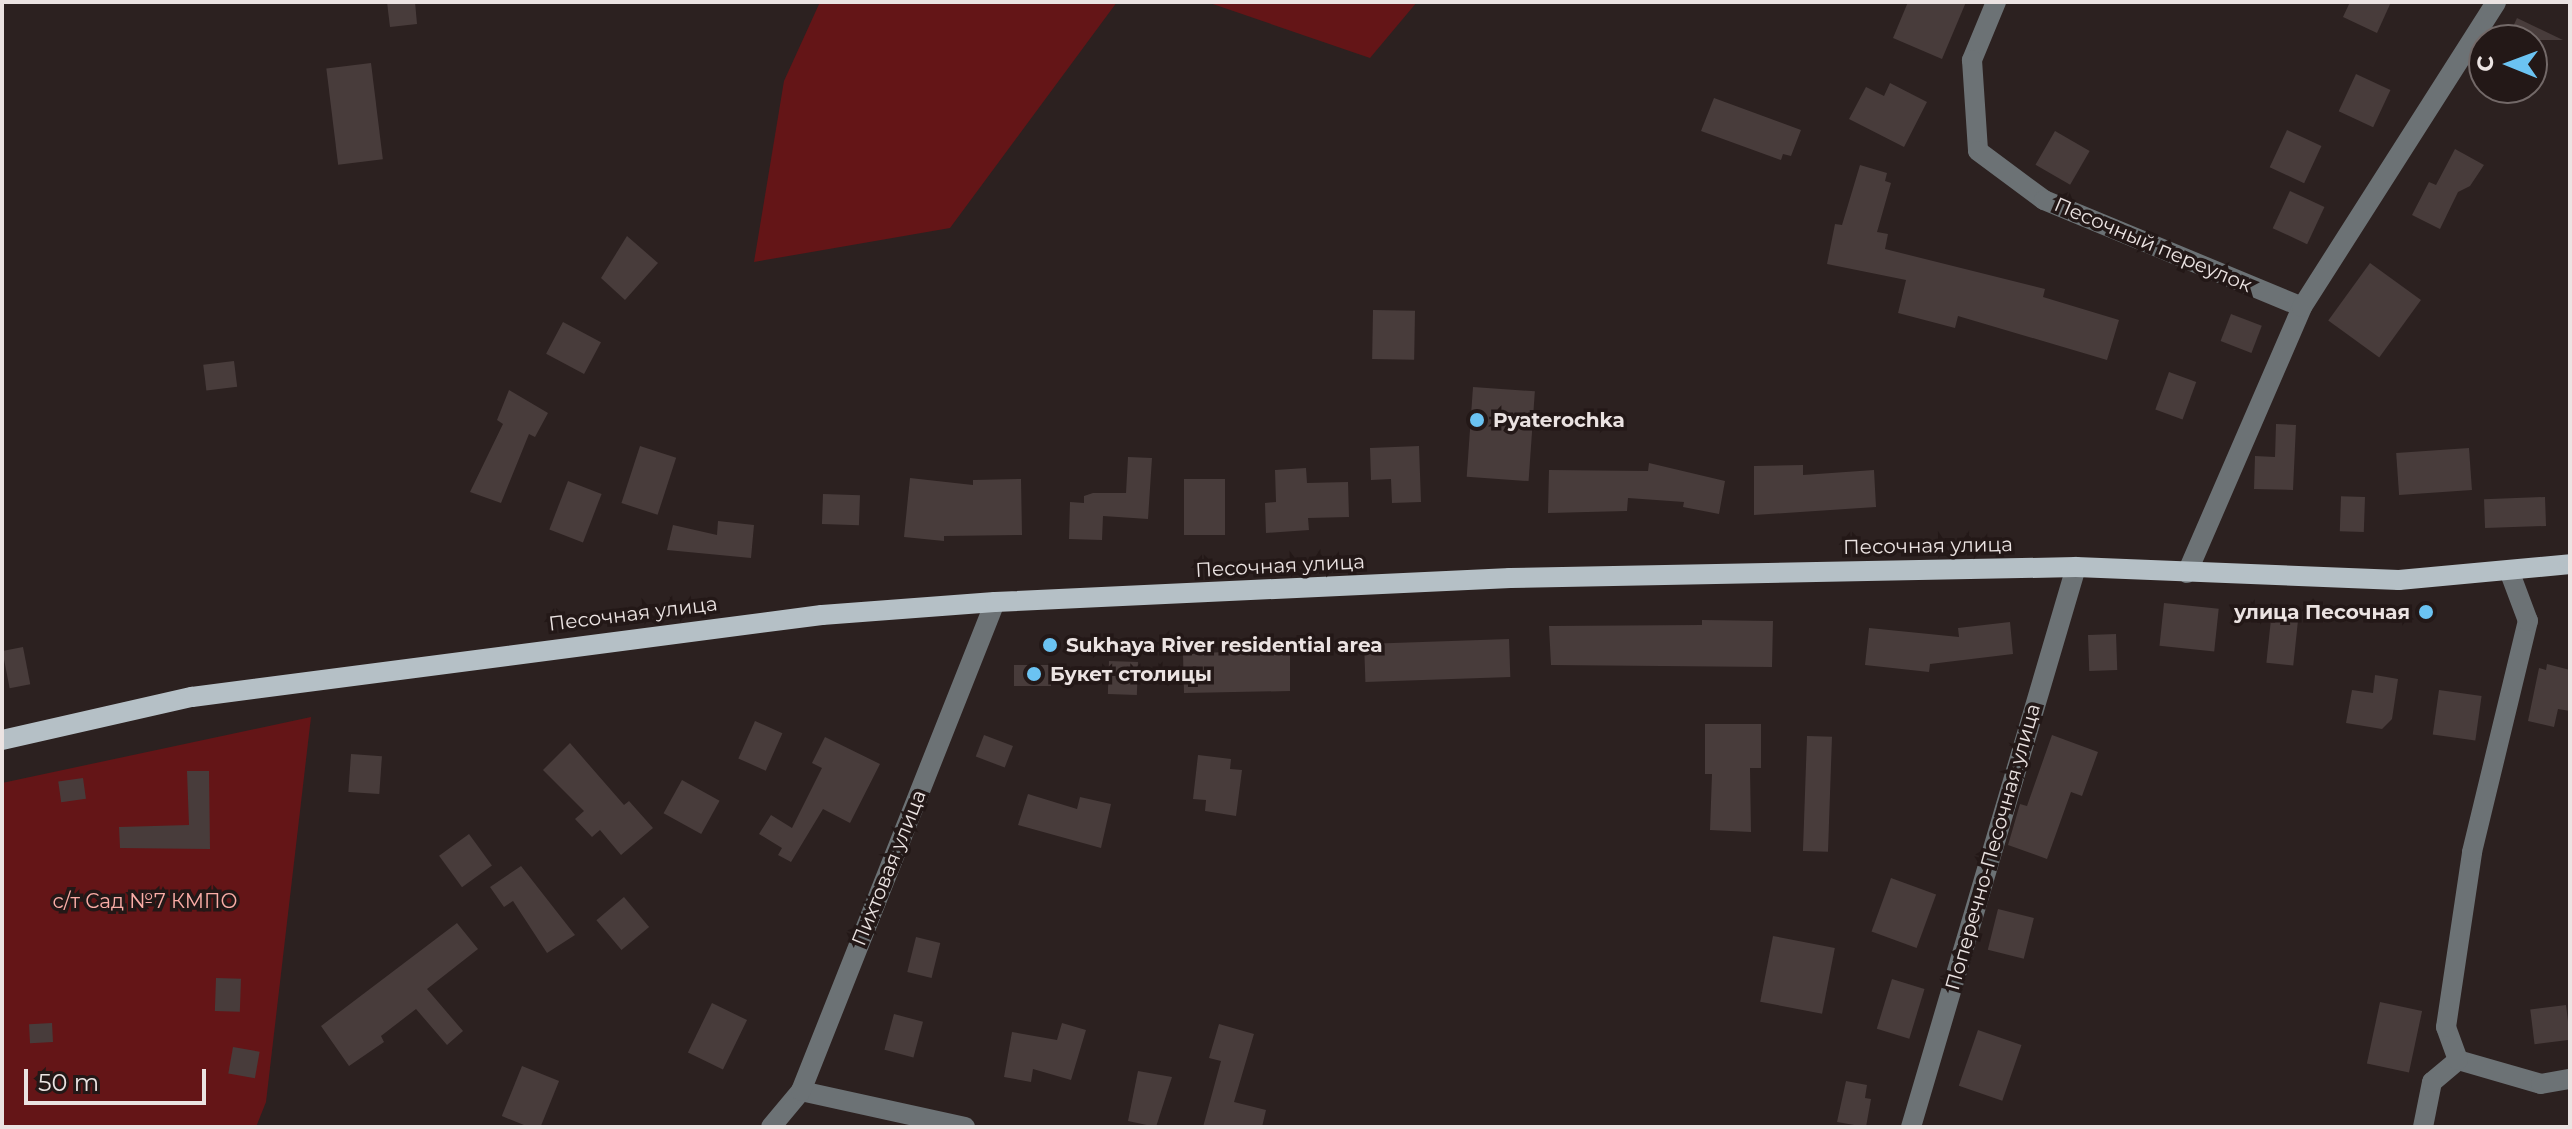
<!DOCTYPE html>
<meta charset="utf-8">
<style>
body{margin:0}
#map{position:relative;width:2572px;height:1129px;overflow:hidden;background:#2c2120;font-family:Montserrat,sans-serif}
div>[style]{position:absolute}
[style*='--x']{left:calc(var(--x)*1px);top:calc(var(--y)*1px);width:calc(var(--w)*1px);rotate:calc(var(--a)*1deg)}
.green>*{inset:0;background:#641517}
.building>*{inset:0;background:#483c3b;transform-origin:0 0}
.minor>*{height:20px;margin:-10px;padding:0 10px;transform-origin:10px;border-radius:10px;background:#6c7275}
.major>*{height:20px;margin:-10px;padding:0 10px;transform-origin:10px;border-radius:10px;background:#b5c0c6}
.dots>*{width:22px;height:22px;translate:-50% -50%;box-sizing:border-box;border:4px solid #231817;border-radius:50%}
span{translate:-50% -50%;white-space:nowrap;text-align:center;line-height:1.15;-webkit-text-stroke:7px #231817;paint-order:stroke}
.street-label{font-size:20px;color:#ebe3e2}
.poi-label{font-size:20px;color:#ebe3e2;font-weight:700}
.left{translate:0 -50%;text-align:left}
.right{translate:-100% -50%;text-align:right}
.park-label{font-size:20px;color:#fbada7}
.frame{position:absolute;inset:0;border:4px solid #ebe3e2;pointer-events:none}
.north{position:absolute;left:2468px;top:24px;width:80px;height:80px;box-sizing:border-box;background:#231817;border:2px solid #736968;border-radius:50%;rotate:271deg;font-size:22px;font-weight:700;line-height:32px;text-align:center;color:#ebe3e2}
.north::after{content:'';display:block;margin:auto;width:28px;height:36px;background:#6bc3f2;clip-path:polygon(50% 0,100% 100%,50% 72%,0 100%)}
.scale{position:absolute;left:24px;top:1069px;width:182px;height:36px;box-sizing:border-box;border:4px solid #ebe3e2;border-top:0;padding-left:10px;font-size:24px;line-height:28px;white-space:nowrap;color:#ebe3e2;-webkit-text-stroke:6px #231817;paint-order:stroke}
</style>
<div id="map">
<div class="green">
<div style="clip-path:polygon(820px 2px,1117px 2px,950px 228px,754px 262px,784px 81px)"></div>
<div style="clip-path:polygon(1207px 2px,1417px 2px,1370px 58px)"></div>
<div style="clip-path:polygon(311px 717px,266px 1102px,256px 1127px,2px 1127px,2px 783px)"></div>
</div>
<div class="building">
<div style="clip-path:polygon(387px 2px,415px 2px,417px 24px,390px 27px)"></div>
<div style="clip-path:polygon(1908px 2px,1966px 2px,1942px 59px,1893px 38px)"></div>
<div style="clip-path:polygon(2350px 2px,2391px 2px,2377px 33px,2343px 17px)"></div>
<div style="clip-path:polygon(2517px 18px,2563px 40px,2507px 40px)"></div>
<div style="left:371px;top:63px;width:97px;height:45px;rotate:83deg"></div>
<div style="left:2356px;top:74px;width:38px;height:41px;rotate:25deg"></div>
<div style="clip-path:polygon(1890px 83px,1927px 102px,1904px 147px,1849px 119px,1866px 87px,1884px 96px)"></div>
<div style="clip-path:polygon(1714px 98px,1801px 130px,1791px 156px,1783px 154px,1781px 160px,1701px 131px)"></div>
<div style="left:2287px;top:130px;width:38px;height:41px;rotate:25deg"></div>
<div style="left:2055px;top:131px;width:40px;height:39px;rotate:30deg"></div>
<div style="clip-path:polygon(2455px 149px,2484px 165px,2470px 186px,2458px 192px,2440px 229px,2412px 215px,2429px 182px,2436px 185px)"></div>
<div style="clip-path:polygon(1860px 165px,1887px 173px,1885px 181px,1891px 183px,1877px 232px,1888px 234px,1885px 249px,2045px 289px,2043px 297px,2119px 320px,2107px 360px,1958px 316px,1955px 328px,1898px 313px,1906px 280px,1827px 264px,1835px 224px,1842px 225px)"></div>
<div style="left:2290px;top:191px;width:38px;height:41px;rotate:25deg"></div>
<div style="clip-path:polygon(627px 236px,658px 263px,625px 300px,601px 278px)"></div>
<div style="left:2370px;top:263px;width:63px;height:71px;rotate:36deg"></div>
<div style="left:1373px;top:310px;width:42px;height:49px;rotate:1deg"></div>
<div style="left:2231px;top:314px;width:33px;height:29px;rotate:21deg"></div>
<div style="left:563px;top:322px;width:43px;height:36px;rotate:28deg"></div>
<div style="left:234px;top:361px;width:26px;height:31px;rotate:83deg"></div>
<div style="left:2169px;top:372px;width:29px;height:40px;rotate:20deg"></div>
<div style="left:1473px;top:387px;width:62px;height:90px;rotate:4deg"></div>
<div style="clip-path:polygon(509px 390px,548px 413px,535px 437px,529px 434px,501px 503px,470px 492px,503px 424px,497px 420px)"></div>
<div style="clip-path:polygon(2276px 424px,2296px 425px,2293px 490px,2254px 489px,2255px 456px,2275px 457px)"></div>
<div style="left:640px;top:446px;width:38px;height:60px;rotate:18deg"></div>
<div style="clip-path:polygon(1419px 446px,1421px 502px,1392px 503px,1391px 479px,1371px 480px,1370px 448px)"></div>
<div style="left:2469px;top:448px;width:42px;height:73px;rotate:86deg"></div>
<div style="clip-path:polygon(1128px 457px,1152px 458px,1148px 519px,1103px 516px,1102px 540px,1069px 539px,1070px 502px,1084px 503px,1084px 496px,1093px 493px,1126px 493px)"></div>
<div style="clip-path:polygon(1649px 463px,1725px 481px,1719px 514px,1683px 507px,1684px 502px,1628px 498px,1627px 511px,1548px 513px,1549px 470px,1648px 471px)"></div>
<div style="clip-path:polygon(1803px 465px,1803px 475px,1874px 470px,1876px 507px,1754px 515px,1754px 466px)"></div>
<div style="clip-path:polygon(1306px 468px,1307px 483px,1348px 482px,1349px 517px,1308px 518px,1309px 530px,1266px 533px,1265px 503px,1276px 502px,1275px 470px)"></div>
<div style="clip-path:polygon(910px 478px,973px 485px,973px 480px,1021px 479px,1022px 535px,944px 536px,944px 541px,904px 537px)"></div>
<div style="left:1184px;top:479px;width:41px;height:56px"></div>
<div style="left:568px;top:481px;width:36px;height:52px;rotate:21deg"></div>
<div style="left:823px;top:494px;width:37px;height:30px;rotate:2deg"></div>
<div style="left:2365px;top:497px;width:35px;height:24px;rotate:92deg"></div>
<div style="left:2545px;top:497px;width:29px;height:61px;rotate:88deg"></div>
<div style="clip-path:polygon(718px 521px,754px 525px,751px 558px,667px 550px,673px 525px,717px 535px)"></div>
<div style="left:2164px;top:603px;width:55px;height:43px;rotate:6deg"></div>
<div style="left:2271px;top:619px;width:27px;height:44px;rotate:6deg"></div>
<div style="clip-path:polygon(1702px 620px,1773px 621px,1772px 667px,1551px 665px,1549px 626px,1702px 625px)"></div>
<div style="clip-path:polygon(2010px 622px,2013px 654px,1930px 664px,1929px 672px,1865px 665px,1869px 628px,1959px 637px,1958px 628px)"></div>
<div style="left:2116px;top:634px;width:36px;height:28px;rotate:88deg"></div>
<div style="left:1509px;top:639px;width:38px;height:145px;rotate:88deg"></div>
<div style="clip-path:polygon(1265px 643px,1290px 643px,1290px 691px,1184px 693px,1183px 654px,1265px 650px)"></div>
<div style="left:23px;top:647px;width:38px;height:21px;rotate:79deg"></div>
<div style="left:1109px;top:661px;width:29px;height:33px;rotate:2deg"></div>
<div style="clip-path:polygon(2547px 664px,2570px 670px,2570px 711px,2558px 709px,2554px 727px,2528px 721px,2539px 668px,2546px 670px)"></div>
<div style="left:1014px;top:665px;width:37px;height:21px"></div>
<div style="clip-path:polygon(2375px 675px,2398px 679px,2392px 719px,2382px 729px,2346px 723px,2352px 690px,2373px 693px)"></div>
<div style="left:2439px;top:690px;width:43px;height:45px;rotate:8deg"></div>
<div style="left:755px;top:721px;width:30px;height:41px;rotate:24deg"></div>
<div style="clip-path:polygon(1705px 724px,1761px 724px,1761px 768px,1750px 768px,1751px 832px,1710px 830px,1712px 774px,1705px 774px)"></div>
<div style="left:984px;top:735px;width:31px;height:23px;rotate:21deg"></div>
<div style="clip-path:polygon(2052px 735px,2098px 752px,2082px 796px,2071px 792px,2047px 859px,2008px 845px,2020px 804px,2027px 806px)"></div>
<div style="left:1807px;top:736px;width:25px;height:115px;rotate:2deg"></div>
<div style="clip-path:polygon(825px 737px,880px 764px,850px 823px,823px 809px,791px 862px,778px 855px,782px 848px,759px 834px,771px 815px,792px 828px,822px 768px,812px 763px)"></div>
<div style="clip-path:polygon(570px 743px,624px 805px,629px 801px,653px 828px,621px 855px,600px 830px,592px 837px,575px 819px,584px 811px,543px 770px)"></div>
<div style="left:351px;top:754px;width:31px;height:38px;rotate:4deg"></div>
<div style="clip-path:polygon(1198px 755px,1231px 759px,1230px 769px,1242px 770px,1236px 816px,1205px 811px,1206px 800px,1193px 799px)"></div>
<div style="clip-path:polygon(187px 771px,209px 771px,210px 849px,120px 848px,119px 827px,189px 825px)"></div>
<div style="left:83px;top:778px;width:21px;height:25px;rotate:82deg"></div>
<div style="left:682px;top:780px;width:43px;height:38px;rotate:29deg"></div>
<div style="clip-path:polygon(1028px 794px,1077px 809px,1080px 797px,1111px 804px,1101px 848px,1018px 825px)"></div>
<div style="left:469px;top:834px;width:39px;height:37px;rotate:54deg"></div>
<div style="clip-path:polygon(521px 866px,575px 935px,547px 953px,513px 901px,504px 907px,490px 887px)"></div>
<div style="left:1891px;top:878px;width:48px;height:57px;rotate:20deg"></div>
<div style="left:624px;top:897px;width:39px;height:36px;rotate:50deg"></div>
<div style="left:1998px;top:909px;width:37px;height:42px;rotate:14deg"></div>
<div style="clip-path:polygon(457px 923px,478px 949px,427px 989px,463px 1031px,447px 1045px,416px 1009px,381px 1036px,384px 1042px,349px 1066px,321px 1026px)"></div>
<div style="left:1773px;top:936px;width:63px;height:67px;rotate:11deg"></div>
<div style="left:916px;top:937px;width:25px;height:36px;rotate:14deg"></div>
<div style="left:216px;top:978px;width:25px;height:33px;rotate:2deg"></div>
<div style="left:1892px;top:979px;width:34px;height:52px;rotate:17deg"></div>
<div style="left:2380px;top:1002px;width:43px;height:63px;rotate:12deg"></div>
<div style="left:712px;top:1003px;width:39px;height:55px;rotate:26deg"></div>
<div style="left:2566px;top:1005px;width:35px;height:36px;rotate:83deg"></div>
<div style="left:894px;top:1014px;width:30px;height:37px;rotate:15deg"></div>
<div style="left:52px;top:1023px;width:19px;height:23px;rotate:87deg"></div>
<div style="clip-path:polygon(1062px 1023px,1086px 1030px,1071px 1080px,1033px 1069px,1031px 1082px,1004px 1077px,1012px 1032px,1057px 1040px)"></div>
<div style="clip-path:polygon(1219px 1024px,1254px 1034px,1234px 1102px,1266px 1110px,1262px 1127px,1203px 1127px,1221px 1061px,1209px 1058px)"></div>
<div style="left:1978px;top:1030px;width:46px;height:59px;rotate:19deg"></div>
<div style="left:233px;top:1047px;width:27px;height:27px;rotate:10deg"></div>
<div style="left:522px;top:1066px;width:40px;height:54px;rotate:22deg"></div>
<div style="clip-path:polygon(1138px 1071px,1172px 1077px,1156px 1127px,1128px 1121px)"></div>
<div style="clip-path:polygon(1846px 1081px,1867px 1085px,1865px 1098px,1871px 1099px,1866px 1127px,1837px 1122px)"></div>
</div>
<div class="minor">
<div style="--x:1996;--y:2;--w:63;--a:112.5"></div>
<div style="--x:1972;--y:60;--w:91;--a:86.2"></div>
<div style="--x:1978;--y:151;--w:82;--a:36.6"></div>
<div style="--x:2044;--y:200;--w:279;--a:22.5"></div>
<div style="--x:2187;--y:573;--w:290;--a:-66.6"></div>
<div style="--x:2302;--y:307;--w:361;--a:-57.5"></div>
<div style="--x:2458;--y:1060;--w:86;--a:16.1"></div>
<div style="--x:2541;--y:1084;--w:29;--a:-10"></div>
<div style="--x:801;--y:1091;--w:168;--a:12.4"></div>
<div style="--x:771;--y:1127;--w:47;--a:-50.2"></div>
<div style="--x:801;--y:1091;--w:526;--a:-68.36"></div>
<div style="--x:1911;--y:1127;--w:584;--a:-73.58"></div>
<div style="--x:2423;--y:1127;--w:46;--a:-78.7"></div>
<div style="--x:2432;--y:1082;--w:34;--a:-40"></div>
<div style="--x:2458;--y:1060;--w:35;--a:-110"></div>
<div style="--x:2446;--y:1027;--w:177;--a:-81.5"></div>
<div style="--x:2472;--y:852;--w:238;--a:-76.4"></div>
<div style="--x:2528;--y:621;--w:51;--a:-110.6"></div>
</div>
<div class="major">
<div style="--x:2;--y:740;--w:195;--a:-12.8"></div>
<div style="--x:192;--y:697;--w:635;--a:-7.42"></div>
<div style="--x:822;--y:615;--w:173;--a:-4.3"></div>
<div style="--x:995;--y:602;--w:516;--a:-2.67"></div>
<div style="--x:1510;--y:578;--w:566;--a:-1.11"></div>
<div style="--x:2076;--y:567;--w:323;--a:2.3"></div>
<div style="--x:2399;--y:580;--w:172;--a:-5.3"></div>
</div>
<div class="dots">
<div style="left:1477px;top:420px;background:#6bc3f2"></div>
<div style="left:2426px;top:612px;background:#6bc3f2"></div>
<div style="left:1050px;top:645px;background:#6bc3f2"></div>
<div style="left:1034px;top:674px;background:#6bc3f2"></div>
</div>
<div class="street-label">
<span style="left:2153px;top:245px;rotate:23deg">Песочный переулок</span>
<span style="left:1928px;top:546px;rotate:-1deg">Песочная улица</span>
<span style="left:1280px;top:566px;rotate:-3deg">Песочная улица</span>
<span style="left:633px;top:614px;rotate:-7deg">Песочная улица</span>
<span style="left:1993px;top:847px;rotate:-74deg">Поперечно-Песочная улица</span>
<span style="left:889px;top:868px;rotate:-68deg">Пихтовая улица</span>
</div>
<div class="poi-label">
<span class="left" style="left:1493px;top:420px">Pyaterochka</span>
<span class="right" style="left:2410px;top:612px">улица Песочная</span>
<span class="left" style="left:1066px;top:645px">Sukhaya River residential area</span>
<span class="left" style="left:1050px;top:674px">Букет столицы</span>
</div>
<div class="park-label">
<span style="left:145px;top:901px">с/т Сад №7 КМПО</span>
</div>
<div class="frame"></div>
<div class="north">С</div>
<div class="scale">50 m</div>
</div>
